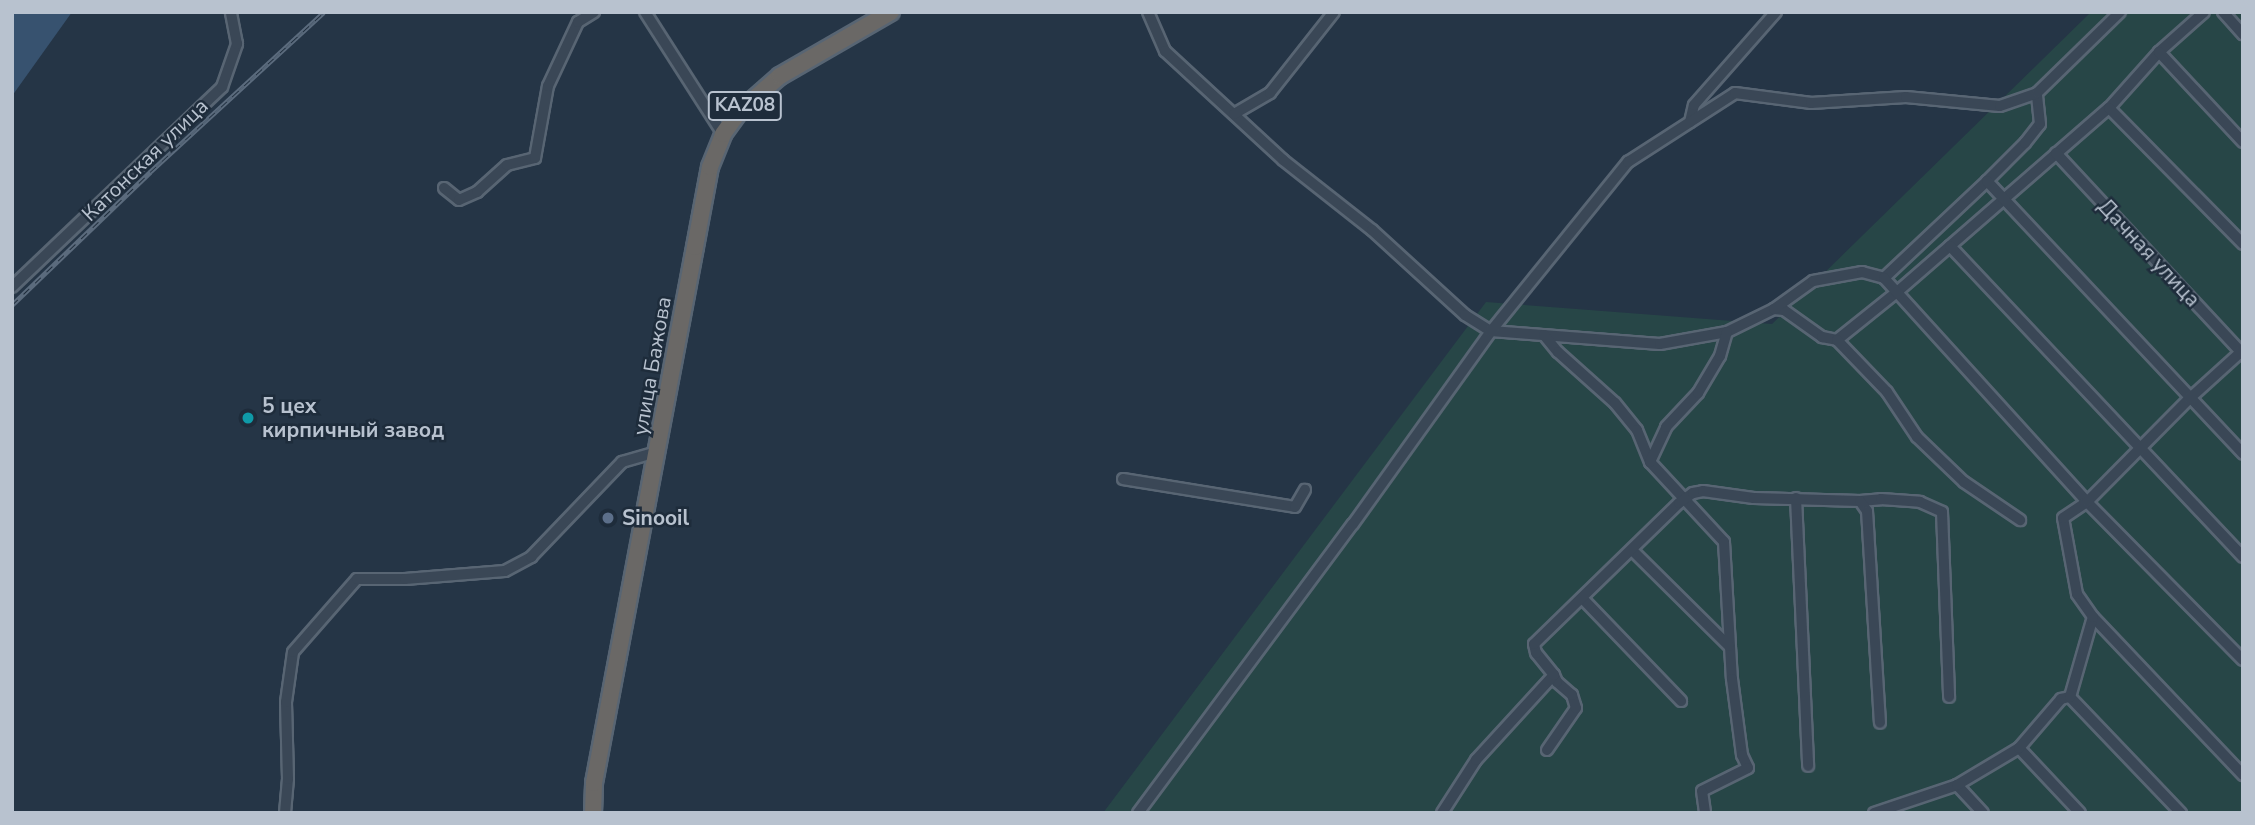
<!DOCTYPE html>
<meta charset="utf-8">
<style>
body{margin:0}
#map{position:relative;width:2255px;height:825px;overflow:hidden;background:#253546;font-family:"Nunito Sans",sans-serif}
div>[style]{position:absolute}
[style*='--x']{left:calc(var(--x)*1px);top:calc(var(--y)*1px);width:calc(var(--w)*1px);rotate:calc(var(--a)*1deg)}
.green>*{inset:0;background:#274647}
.water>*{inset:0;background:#37526f}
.roads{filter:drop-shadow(2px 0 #586573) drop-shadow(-2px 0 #586573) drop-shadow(0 2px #586573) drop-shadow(0 -2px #586573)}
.minor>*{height:10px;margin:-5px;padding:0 5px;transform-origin:5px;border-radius:5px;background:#3a4756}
.trunk>*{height:16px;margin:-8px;padding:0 8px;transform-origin:8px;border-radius:8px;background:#6a6866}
.rail>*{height:5px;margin-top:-2.5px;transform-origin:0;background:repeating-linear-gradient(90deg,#1e2c3b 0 8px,#5b6b7d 0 16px);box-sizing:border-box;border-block:2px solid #5b6b7d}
.dots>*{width:19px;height:19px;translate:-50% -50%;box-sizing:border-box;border:4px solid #1e2c3b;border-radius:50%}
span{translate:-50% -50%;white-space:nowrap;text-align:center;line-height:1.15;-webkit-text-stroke:5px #1e2c3b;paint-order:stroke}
.shield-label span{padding:2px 5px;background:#1e2c3b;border:2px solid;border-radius:5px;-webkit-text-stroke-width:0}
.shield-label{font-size:19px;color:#b8c2cf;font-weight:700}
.street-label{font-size:21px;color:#b8c2cf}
.poi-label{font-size:21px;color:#b8c2cf;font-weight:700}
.left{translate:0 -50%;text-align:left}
.frame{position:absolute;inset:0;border:14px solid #b8c2cf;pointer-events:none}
</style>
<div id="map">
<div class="green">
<div style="clip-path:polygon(2091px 12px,2243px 12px,2243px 813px,1103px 813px,1486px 302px,1772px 324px)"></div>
</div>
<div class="water">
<div style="clip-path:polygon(12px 12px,72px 12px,12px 96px)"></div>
</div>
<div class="roads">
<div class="minor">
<div style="--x:645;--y:12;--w:145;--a:57.4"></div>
<div style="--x:1148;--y:12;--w:43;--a:66.4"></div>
<div style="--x:1165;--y:51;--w:161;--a:42.7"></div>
<div style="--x:1283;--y:160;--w:113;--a:38.2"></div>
<div style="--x:1372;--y:230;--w:126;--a:42.4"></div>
<div style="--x:1465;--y:315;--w:31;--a:32"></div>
<div style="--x:1491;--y:331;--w:169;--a:4.4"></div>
<div style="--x:1660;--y:344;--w:68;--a:-10.2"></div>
<div style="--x:1727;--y:332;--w:52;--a:-26.1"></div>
<div style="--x:1774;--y:309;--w:10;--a:6"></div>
<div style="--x:1784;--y:310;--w:47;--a:35.4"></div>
<div style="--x:1822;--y:337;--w:15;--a:11"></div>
<div style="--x:1837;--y:340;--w:77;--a:-38.7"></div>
<div style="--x:1897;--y:292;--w:281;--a:-41"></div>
<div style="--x:2109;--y:108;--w:75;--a:-48.2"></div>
<div style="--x:2159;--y:52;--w:60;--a:-41.6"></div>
<div style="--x:2223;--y:12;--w:30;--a:48"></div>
<div style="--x:2159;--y:52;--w:123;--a:47"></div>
<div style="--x:2109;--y:108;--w:191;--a:45.4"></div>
<div style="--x:1234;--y:114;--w:42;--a:-30.3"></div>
<div style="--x:1270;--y:93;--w:103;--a:-51.7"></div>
<div style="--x:1690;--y:122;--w:17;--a:-77"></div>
<div style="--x:1694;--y:105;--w:124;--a:-48.6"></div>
<div style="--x:2056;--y:153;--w:275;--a:47.1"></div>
<div style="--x:1987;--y:181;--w:54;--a:-45"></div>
<div style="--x:2025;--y:143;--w:24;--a:-52"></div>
<div style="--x:2040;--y:124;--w:31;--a:-96"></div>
<div style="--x:444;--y:188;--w:19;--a:39"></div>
<div style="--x:459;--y:200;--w:20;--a:-24"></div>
<div style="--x:477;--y:192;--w:40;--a:-42"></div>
<div style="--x:507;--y:165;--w:29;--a:-14"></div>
<div style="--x:535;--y:158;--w:73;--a:-79.8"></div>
<div style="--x:548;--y:86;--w:71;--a:-64.9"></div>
<div style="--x:578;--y:22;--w:19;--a:-32"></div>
<div style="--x:1950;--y:246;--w:427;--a:46.7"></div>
<div style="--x:1884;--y:278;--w:141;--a:-43.3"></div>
<div style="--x:1987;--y:181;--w:374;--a:46.8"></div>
<div style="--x:12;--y:287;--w:290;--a:-43.6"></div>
<div style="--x:222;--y:87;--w:46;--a:-70.8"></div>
<div style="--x:237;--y:44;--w:33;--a:-101"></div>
<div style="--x:1774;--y:309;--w:48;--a:-35.7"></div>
<div style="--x:1813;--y:281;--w:50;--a:-10.4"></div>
<div style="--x:1862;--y:272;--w:23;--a:15"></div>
<div style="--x:1884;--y:278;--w:302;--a:47.8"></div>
<div style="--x:2087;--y:502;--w:222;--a:45.4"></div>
<div style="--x:1544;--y:335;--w:22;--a:51"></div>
<div style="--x:1558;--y:352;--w:76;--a:41.8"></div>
<div style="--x:1615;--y:403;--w:35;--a:51"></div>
<div style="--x:1637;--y:430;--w:35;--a:68"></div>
<div style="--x:1650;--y:462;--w:109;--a:47.2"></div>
<div style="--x:1724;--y:542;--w:137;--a:86.7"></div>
<div style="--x:1732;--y:679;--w:77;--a:82.5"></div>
<div style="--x:1742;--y:755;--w:14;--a:65"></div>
<div style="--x:1748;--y:768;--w:51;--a:153.4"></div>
<div style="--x:1702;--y:791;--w:22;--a:82"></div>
<div style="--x:1837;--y:340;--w:72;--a:46.1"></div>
<div style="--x:1887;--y:392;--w:54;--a:56.3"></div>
<div style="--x:1917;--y:437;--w:65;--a:43.8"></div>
<div style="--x:1964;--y:482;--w:68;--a:34.2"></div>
<div style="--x:1650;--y:462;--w:38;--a:-65"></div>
<div style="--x:1666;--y:427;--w:47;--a:-46.7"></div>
<div style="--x:1698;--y:393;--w:43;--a:-59.3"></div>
<div style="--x:1720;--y:356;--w:25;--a:-74"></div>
<div style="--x:1123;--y:479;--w:174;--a:9.2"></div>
<div style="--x:1295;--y:507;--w:20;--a:-60"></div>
<div style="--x:1796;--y:498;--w:268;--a:87.4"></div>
<div style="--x:1860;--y:501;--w:21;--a:-5"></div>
<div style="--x:1881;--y:499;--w:39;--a:4"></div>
<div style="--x:1920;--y:502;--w:24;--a:24"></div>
<div style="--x:1942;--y:512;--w:185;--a:87.8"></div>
<div style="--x:1633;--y:551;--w:135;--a:44.7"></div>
<div style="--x:1582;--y:598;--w:143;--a:46.1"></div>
<div style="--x:2093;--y:617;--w:218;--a:46.5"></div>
<div style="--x:2070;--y:697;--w:161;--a:46.3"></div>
<div style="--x:2019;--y:748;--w:89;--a:46.8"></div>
<div style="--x:1547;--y:750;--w:51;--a:-55.4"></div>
<div style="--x:1576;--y:708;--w:14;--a:-107"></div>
<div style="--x:1572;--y:695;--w:20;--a:-139"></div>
<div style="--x:1557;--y:682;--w:8;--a:-113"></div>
<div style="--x:1957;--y:785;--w:38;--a:47"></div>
<div style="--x:285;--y:813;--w:34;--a:-85"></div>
<div style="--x:288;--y:779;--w:77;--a:-91.5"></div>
<div style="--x:286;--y:702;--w:50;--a:-82"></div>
<div style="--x:293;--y:652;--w:97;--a:-48.8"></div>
<div style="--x:357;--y:579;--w:48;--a:0"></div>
<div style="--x:405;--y:579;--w:100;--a:-4.6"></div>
<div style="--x:505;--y:571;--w:30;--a:-28"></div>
<div style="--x:531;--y:557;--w:132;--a:-46.2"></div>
<div style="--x:622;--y:462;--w:37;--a:-16"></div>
<div style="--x:1138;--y:813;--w:360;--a:-53.4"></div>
<div style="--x:1353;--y:524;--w:237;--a:-54.4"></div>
<div style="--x:1491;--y:331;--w:218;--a:-51"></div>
<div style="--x:1628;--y:162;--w:127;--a:-32.8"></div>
<div style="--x:1735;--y:93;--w:77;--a:7.5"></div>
<div style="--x:1811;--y:103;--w:95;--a:-3.6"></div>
<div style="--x:1906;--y:97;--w:94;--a:5.5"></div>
<div style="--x:2000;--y:106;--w:39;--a:-19"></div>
<div style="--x:2037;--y:93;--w:116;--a:-44.3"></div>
<div style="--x:1442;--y:813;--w:63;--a:-57.3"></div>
<div style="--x:1476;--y:760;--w:115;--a:-47.5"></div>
<div style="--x:1554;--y:675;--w:28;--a:-129"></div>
<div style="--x:1536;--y:653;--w:9;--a:-103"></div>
<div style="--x:1534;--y:644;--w:202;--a:-44.2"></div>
<div style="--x:1679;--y:503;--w:17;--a:-36"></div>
<div style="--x:1693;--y:493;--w:10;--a:-11"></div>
<div style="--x:1703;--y:491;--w:51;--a:7.8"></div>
<div style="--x:1754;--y:498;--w:106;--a:1.6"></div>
<div style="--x:1860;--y:501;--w:12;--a:55"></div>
<div style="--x:1867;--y:511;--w:212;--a:86.5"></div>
<div style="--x:1874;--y:813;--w:88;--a:-18.6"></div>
<div style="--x:1957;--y:785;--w:72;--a:-30.8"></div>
<div style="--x:2019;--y:748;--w:65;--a:-49.4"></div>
<div style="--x:2061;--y:699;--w:9;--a:-13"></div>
<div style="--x:2070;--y:697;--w:83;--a:-74"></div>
<div style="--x:2093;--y:617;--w:28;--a:-125"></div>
<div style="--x:2077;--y:594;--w:77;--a:-100.4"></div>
<div style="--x:2063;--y:518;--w:29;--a:-34"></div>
<div style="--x:2087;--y:502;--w:145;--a:-45.3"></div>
<div style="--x:2189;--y:399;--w:73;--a:-42.2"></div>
</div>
<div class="trunk">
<div style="--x:593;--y:813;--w:30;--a:-88"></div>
<div style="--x:594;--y:783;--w:545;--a:-79.33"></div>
<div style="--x:695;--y:247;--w:81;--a:-79.4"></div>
<div style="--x:710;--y:167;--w:35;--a:-68"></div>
<div style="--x:723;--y:134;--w:29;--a:-54"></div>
<div style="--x:740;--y:111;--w:53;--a:-41.2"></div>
<div style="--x:780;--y:76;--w:128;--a:-30"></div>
</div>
</div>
<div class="rail">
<div style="--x:12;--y:305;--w:192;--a:-43.9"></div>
<div style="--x:150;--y:172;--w:236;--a:-42.6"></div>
</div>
<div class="dots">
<div style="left:248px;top:418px;background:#0f9aa8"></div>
<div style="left:608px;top:518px;background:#5c6f8a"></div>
</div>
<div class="shield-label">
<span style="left:745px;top:106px">KAZ08</span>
</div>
<div class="street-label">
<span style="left:145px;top:160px;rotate:-44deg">Катонская улица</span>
<span style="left:2149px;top:253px;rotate:47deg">Дачная улица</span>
<span style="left:652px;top:366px;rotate:-80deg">улица Бажова</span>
</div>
<div class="poi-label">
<span class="left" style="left:262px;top:418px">5 цех<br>кирпичный завод</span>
<span class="left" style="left:622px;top:518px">Sinooil</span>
</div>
<div class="frame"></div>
</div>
